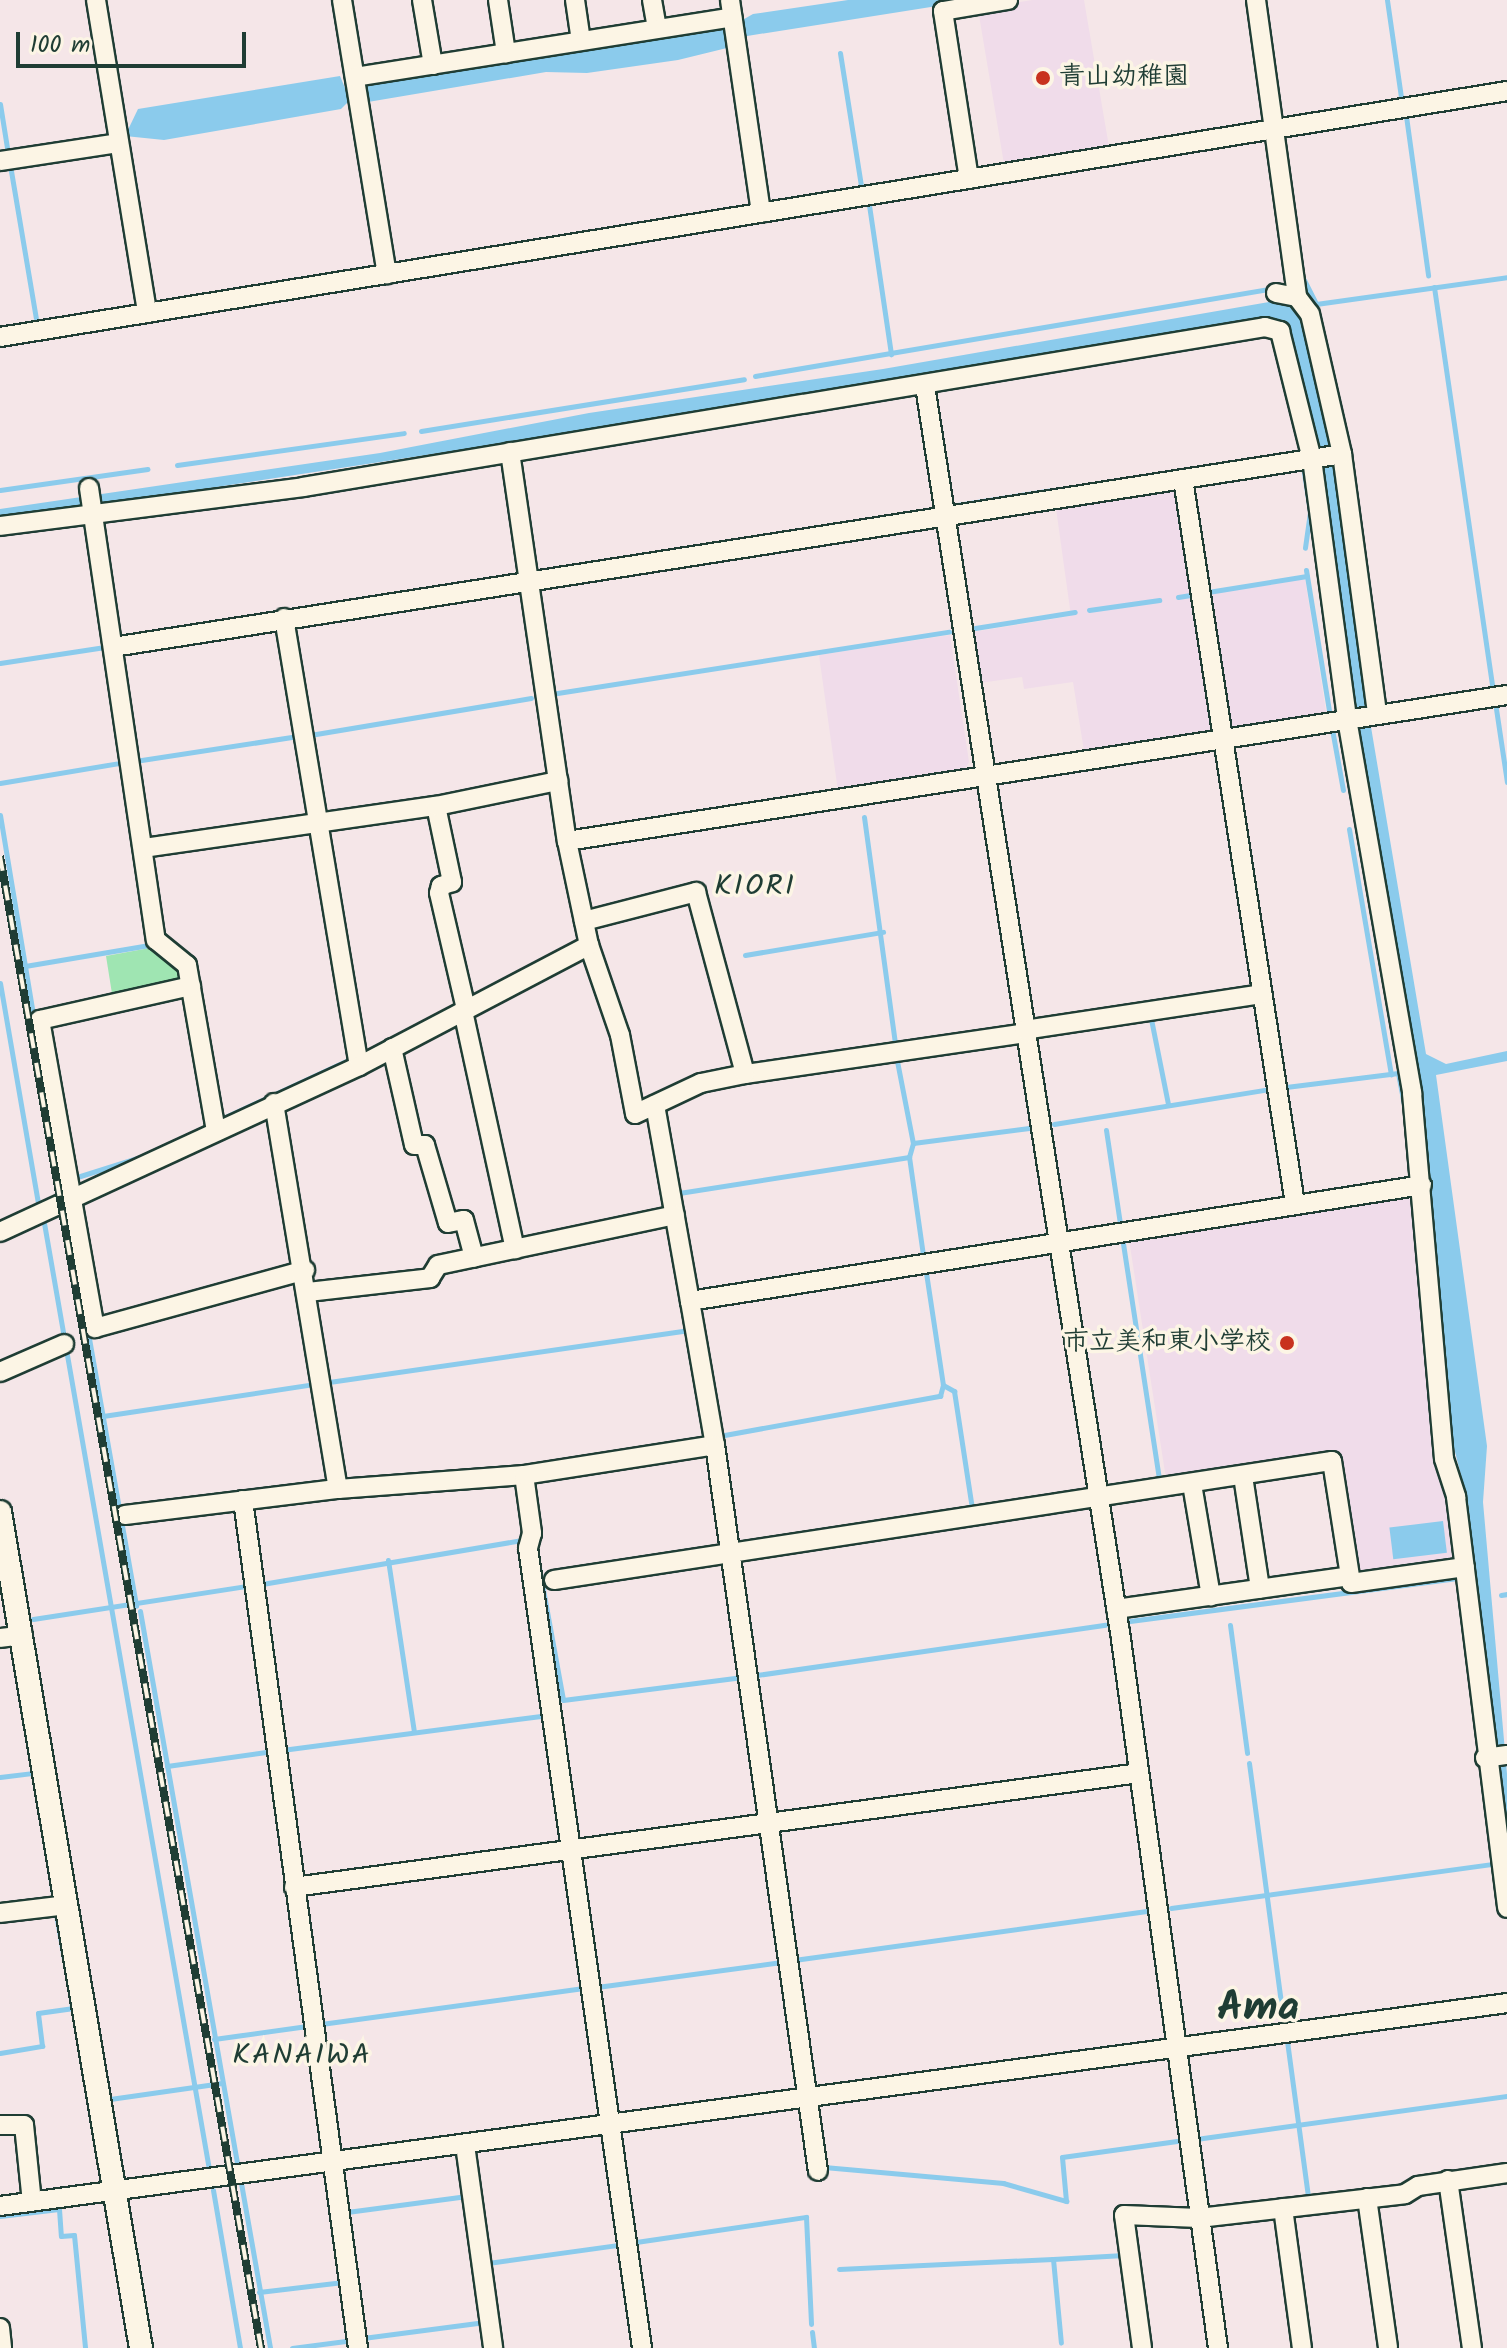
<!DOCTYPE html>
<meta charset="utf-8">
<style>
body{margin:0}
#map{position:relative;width:1507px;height:2348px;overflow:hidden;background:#f5e6e8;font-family:Kalam,"Klee One",sans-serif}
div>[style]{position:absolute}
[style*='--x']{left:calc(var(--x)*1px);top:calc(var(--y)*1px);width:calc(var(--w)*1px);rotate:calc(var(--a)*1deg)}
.built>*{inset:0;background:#f0dcea;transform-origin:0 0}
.green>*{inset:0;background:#9fe5b2}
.water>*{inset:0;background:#8bcbec;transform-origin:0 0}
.stream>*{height:5px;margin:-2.5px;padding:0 2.5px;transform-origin:2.5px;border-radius:2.5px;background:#8bcbec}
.roads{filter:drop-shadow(2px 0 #1f3d34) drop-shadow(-2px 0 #1f3d34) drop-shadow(0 2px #1f3d34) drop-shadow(0 -2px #1f3d34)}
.minor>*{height:18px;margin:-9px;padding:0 9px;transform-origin:9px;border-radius:9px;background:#fcf5e5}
.tertiary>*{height:22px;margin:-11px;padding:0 11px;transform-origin:11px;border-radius:11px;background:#fcf5e5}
.rail>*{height:8px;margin-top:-4px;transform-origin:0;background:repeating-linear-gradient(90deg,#fcf5e5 0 15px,#1f3d34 0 30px);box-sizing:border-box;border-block:2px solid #1f3d34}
.dots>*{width:22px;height:22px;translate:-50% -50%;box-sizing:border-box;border:4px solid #fcf5e5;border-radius:50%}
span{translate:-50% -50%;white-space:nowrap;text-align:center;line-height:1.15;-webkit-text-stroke:7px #fcf5e5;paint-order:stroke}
.poi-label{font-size:26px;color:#1f3d34;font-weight:700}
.left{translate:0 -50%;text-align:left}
.right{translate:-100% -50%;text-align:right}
.quarter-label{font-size:30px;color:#1f3d34;letter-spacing:2px}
.town-label{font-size:42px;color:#1f3d34;font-weight:700}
.scale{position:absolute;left:16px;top:32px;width:230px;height:36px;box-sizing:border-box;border:4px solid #1f3d34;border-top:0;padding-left:10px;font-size:24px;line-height:28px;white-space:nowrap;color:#1f3d34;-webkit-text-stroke:6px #fcf5e5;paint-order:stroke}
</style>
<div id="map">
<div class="built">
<div style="clip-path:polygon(1032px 0,1084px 0,1109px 147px,1004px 164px,978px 9px)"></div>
<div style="clip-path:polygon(1177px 483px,1216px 724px,1213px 730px,1084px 751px,1073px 682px,1024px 689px,1022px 677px,980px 683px,973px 632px,1071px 616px,1055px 501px)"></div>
<div style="left:1305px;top:579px;width:136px;height:102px;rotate:81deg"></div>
<div style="clip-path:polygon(950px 635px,969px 762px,964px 771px,838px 791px,819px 655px)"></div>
<div style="clip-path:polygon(1416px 1192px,1457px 1556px,1451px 1564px,1360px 1576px,1337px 1452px,1166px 1479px,1128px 1233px)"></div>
</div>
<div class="green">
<div style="clip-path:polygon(155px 947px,181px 967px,183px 981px,113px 1000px,106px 956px)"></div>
</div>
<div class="water">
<div style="clip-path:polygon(848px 0,975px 0,741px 37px,739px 22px,753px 14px)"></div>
<div style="clip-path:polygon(718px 24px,726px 28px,731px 47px,678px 60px,587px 73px,546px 72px,362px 103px,361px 80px)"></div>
<div style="clip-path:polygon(340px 76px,350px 100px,341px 109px,164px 140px,125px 136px,138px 109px)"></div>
<div style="clip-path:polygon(1269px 302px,1286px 303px,1305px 317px,1335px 445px,1370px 721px,1426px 1054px,1446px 1064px,1507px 1051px,1507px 1061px,1436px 1075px,1487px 1446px,1483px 1502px,1507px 1774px,1507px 1876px,1468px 1503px,1453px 1444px,1418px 1094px,1289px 330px,924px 379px,0 520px,0 509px,380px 453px,589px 413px,883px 369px)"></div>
<div style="left:1443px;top:1521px;width:32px;height:54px;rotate:83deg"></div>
</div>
<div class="stream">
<div style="--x:1387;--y:0;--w:98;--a:81.8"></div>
<div style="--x:840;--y:53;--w:135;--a:81"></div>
<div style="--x:0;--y:104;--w:51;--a:80.9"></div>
<div style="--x:1406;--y:116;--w:161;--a:82.1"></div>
<div style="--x:10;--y:165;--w:155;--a:80.4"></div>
<div style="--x:869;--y:205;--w:151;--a:81.6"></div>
<div style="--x:1304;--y:280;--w:27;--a:63"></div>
<div style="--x:1316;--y:304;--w:193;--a:-8"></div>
<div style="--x:1434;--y:287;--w:409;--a:81.7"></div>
<div style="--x:755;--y:376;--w:527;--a:-9.61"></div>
<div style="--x:421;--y:431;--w:327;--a:-9.1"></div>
<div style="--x:177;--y:465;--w:229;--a:-8"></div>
<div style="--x:1303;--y:466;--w:47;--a:81.3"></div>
<div style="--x:1310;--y:512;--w:36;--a:98"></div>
<div style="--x:0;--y:490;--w:149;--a:-8.1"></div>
<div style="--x:951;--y:506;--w:103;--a:-8.9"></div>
<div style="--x:1306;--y:570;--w:142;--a:80.7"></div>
<div style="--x:1208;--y:592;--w:100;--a:-9.2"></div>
<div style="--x:1178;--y:597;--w:19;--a:-9"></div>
<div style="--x:1089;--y:610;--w:71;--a:-8.1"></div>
<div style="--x:975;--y:628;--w:101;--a:-9.1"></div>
<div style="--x:0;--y:663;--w:106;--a:-8.7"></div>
<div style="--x:551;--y:694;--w:403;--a:-8.9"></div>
<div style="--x:1495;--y:702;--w:81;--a:81.5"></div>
<div style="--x:1332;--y:729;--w:62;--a:79.8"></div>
<div style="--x:310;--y:735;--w:224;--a:-9.5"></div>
<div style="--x:135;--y:761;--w:165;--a:-8.7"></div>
<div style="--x:0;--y:783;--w:122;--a:-9.5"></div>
<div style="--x:0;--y:815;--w:208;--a:80.6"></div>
<div style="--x:864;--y:817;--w:229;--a:82.2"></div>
<div style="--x:1349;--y:829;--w:249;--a:80.3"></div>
<div style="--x:745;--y:955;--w:140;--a:-9.5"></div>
<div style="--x:25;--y:966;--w:126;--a:-9.6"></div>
<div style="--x:149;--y:945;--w:5;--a:-90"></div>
<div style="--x:0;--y:983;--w:223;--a:80.2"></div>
<div style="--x:1151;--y:1019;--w:87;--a:78.7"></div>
<div style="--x:897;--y:1061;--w:84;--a:79"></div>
<div style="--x:1286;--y:1087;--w:113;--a:-7.1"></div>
<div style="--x:1398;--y:1073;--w:43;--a:79.2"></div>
<div style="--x:221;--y:1119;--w:138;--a:-24.9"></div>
<div style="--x:1054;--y:1124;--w:218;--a:-9.2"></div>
<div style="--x:1106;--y:1130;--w:95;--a:81.5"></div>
<div style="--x:74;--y:1178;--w:69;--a:-17.7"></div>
<div style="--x:140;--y:1157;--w:74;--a:-24.8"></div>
<div style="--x:679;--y:1193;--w:233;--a:-8.9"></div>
<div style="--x:44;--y:1223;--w:960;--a:80.11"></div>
<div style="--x:1122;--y:1237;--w:245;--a:81.3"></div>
<div style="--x:923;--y:1255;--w:99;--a:-98.1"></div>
<div style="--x:909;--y:1157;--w:15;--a:-74"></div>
<div style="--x:913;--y:1143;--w:117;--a:-7.4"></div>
<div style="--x:87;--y:1327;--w:283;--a:80"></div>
<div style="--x:329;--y:1382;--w:364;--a:-8.2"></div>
<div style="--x:943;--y:1385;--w:13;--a:29"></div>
<div style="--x:954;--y:1391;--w:119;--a:81.3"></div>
<div style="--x:103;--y:1416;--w:213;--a:-8.6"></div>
<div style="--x:719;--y:1436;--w:225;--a:-10.3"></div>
<div style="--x:940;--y:1396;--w:11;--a:-75"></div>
<div style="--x:943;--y:1385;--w:113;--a:-98.6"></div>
<div style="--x:536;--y:1551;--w:151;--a:79.7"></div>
<div style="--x:563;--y:1700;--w:181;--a:-7.3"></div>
<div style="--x:388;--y:1560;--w:174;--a:81.4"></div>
<div style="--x:262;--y:1584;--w:265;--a:-9.6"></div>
<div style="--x:1501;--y:1595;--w:6;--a:-9"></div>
<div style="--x:140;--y:1611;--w:560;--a:80.03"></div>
<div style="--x:33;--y:1619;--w:215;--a:-8.8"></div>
<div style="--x:1130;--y:1621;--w:330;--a:-7.5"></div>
<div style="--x:1230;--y:1625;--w:129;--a:82.4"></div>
<div style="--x:757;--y:1675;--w:352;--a:-8.2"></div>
<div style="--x:282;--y:1750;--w:267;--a:-7.5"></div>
<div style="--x:1249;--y:1763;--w:264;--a:82.4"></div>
<div style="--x:167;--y:1766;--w:100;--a:-8"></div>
<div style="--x:0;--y:1777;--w:34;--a:-7"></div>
<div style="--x:34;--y:1773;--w:5;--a:90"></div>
<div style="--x:48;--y:1862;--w:38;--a:81"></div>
<div style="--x:1171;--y:1908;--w:325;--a:-7.8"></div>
<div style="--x:56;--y:1914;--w:46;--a:79.9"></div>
<div style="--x:794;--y:1960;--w:356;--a:-7.9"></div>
<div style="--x:597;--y:1987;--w:188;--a:-7.7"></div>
<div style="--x:321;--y:2024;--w:265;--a:-7.8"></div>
<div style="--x:214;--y:2039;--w:94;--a:-8"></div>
<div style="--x:1287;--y:2041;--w:156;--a:82.3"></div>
<div style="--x:0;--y:2053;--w:43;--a:-9.5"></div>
<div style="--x:42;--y:2046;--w:33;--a:-97"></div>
<div style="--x:38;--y:2013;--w:34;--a:-8"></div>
<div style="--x:72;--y:2008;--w:12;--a:-95"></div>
<div style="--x:110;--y:2099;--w:113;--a:-8.1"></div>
<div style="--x:1196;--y:2139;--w:314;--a:-7.9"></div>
<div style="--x:824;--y:2167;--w:180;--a:5.1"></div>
<div style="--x:1003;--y:2183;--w:66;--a:15.9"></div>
<div style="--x:1066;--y:2201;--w:44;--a:-95.2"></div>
<div style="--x:1062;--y:2157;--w:116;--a:-7.9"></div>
<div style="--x:241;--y:2183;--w:168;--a:80"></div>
<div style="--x:213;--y:2190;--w:160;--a:80.3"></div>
<div style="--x:0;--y:2216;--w:59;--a:-6.8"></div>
<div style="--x:59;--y:2209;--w:27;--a:86"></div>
<div style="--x:61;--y:2236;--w:13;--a:-4"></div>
<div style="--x:74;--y:2235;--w:114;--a:84.4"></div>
<div style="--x:347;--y:2216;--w:4;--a:-90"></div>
<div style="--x:347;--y:2212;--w:121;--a:-7.6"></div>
<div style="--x:636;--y:2242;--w:172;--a:-8.4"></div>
<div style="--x:806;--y:2217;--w:107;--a:87.3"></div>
<div style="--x:1053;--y:2259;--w:71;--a:-3.2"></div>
<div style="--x:488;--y:2263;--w:130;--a:-7.9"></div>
<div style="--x:839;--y:2269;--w:214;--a:-2.7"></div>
<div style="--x:1053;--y:2259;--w:84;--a:84.6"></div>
<div style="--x:259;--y:2292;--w:85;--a:-6.8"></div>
<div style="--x:812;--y:2332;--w:16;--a:83"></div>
<div style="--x:363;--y:2338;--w:123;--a:-7.5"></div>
<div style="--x:292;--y:2348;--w:62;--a:-7.5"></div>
</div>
<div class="roads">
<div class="minor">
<div style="--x:96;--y:0;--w:317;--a:80.7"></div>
<div style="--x:342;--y:0;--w:278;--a:80.7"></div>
<div style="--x:422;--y:0;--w:66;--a:80.4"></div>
<div style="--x:498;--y:0;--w:54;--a:81.4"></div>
<div style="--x:575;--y:0;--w:41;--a:81.7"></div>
<div style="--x:652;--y:0;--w:29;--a:80"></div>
<div style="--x:730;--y:0;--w:215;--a:81.7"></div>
<div style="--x:1256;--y:0;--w:300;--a:82.1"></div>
<div style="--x:355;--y:77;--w:382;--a:-9"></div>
<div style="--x:0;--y:161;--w:120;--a:-8.6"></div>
<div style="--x:969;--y:179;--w:170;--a:-98.8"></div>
<div style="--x:943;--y:11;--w:66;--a:-9.6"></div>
<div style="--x:1276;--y:293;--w:21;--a:11"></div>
<div style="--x:1297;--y:297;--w:21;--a:53"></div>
<div style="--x:1310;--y:314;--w:144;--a:77.1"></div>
<div style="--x:1342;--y:454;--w:262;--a:82.3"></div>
<div style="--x:0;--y:337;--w:1527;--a:-9.27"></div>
<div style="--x:925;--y:386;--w:1261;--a:81.11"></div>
<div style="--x:1120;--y:1632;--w:723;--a:82.21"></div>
<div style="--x:510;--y:452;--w:393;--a:81.7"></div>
<div style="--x:567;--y:841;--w:106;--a:78.1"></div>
<div style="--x:589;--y:945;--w:95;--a:71"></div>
<div style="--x:620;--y:1035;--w:80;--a:79.2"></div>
<div style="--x:635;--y:1114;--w:73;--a:-25.2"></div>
<div style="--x:701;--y:1083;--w:45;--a:-11.6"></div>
<div style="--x:745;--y:1074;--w:283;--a:-8.3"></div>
<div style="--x:1183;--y:479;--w:734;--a:81.22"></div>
<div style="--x:89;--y:488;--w:457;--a:81.6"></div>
<div style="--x:156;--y:940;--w:40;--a:39"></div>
<div style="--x:187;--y:965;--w:169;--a:80.1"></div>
<div style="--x:0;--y:526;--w:305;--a:-7.3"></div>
<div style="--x:303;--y:487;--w:975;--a:-9.44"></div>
<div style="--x:1265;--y:327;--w:16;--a:15"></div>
<div style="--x:1280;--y:331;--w:132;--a:76"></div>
<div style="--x:1312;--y:459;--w:262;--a:82.3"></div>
<div style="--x:1347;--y:719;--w:380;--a:80.1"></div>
<div style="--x:1412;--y:1093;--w:367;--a:85"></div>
<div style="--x:1444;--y:1459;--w:40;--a:72"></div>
<div style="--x:1456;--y:1497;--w:414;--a:82.9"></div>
<div style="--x:284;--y:618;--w:454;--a:80.5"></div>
<div style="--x:113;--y:647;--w:1244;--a:-8.92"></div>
<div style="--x:436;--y:806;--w:78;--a:78.1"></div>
<div style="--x:452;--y:882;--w:12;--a:160"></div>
<div style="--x:441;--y:886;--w:7;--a:106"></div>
<div style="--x:439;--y:893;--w:119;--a:76.9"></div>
<div style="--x:567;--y:841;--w:951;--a:-8.83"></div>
<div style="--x:143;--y:848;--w:296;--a:-8.2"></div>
<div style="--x:436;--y:806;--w:125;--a:-11.6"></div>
<div style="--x:584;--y:921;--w:116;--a:-14.5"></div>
<div style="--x:696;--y:892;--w:188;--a:74.9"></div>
<div style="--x:191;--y:986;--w:155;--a:167.3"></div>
<div style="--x:40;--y:1020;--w:313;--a:79.9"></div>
<div style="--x:95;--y:1328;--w:218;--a:-15.4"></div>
<div style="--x:463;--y:1011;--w:244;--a:77.7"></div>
<div style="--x:1024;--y:1030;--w:241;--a:-8.6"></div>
<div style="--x:392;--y:1048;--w:99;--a:77.2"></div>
<div style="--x:414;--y:1145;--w:11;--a:0"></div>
<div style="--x:425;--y:1145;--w:81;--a:73.6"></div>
<div style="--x:448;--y:1223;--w:16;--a:-11"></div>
<div style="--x:464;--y:1220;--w:39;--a:75"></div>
<div style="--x:274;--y:1103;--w:391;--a:80.6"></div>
<div style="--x:655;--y:1105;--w:199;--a:79.9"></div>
<div style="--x:690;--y:1301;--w:741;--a:-9"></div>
<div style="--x:0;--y:1232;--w:396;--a:-24.8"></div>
<div style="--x:359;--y:1066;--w:260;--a:-27.7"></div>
<div style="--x:308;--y:1292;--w:123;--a:-6.5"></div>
<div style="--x:430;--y:1278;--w:15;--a:-58"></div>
<div style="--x:438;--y:1265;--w:242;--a:-11.9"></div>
<div style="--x:690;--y:1301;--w:146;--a:80.2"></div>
<div style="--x:0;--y:1372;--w:70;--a:-23.6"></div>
<div style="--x:524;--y:1475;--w:59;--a:82.1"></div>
<div style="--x:532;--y:1533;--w:16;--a:105"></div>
<div style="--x:528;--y:1548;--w:808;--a:81.89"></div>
<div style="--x:1243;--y:1476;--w:114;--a:81.4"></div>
<div style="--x:1192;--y:1484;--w:114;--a:80.4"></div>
<div style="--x:243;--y:1500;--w:856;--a:82.28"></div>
<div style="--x:125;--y:1515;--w:215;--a:-7"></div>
<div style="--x:338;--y:1489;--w:187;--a:-4.3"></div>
<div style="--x:524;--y:1475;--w:193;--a:-8.9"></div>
<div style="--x:715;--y:1445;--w:733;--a:81.93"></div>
<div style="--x:554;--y:1580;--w:787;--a:-8.7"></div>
<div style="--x:1332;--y:1461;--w:123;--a:81.1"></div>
<div style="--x:1351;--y:1583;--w:115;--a:-8"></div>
<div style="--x:1116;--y:1609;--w:236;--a:-8"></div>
<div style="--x:0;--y:1638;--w:23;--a:-7"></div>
<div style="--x:1485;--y:1758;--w:22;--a:-8"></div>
<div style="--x:294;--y:1887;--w:853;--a:-7.68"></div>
<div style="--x:0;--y:1913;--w:67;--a:-6.8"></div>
<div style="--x:0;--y:2125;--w:24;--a:0"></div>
<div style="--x:24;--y:2125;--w:77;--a:84.1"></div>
<div style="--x:465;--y:2145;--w:205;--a:82.1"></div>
<div style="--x:1448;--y:2180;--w:170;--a:81.9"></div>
<div style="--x:1367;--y:2198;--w:151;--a:82"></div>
<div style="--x:0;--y:2206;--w:1521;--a:-7.67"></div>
<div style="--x:1283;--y:2208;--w:141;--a:82.3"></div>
<div style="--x:0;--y:2328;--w:20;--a:84"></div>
<div style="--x:1142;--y:2348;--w:134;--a:-97.7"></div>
<div style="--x:1124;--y:2215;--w:75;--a:2.3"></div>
<div style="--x:1199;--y:2218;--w:207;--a:-6.6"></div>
<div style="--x:1405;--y:2194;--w:15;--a:-32"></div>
<div style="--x:1418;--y:2186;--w:90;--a:-8.3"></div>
</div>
<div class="tertiary">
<div style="--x:0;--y:1512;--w:848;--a:80.43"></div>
</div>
</div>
<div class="rail">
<div style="--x:0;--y:856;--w:1515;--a:80.08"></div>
</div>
<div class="dots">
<div style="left:1043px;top:78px;background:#c8321e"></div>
<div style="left:1287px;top:1343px;background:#c8321e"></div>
</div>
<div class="poi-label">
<span class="left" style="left:1059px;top:78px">青山幼稚園</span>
<span class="right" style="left:1271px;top:1343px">市立美和東小学校</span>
</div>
<div class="quarter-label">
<span style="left:755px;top:887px">KIORI</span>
<span style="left:302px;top:2056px">KANAIWA</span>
</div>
<div class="town-label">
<span style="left:1258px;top:2009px">Ama</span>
</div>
<div class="scale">100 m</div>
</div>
